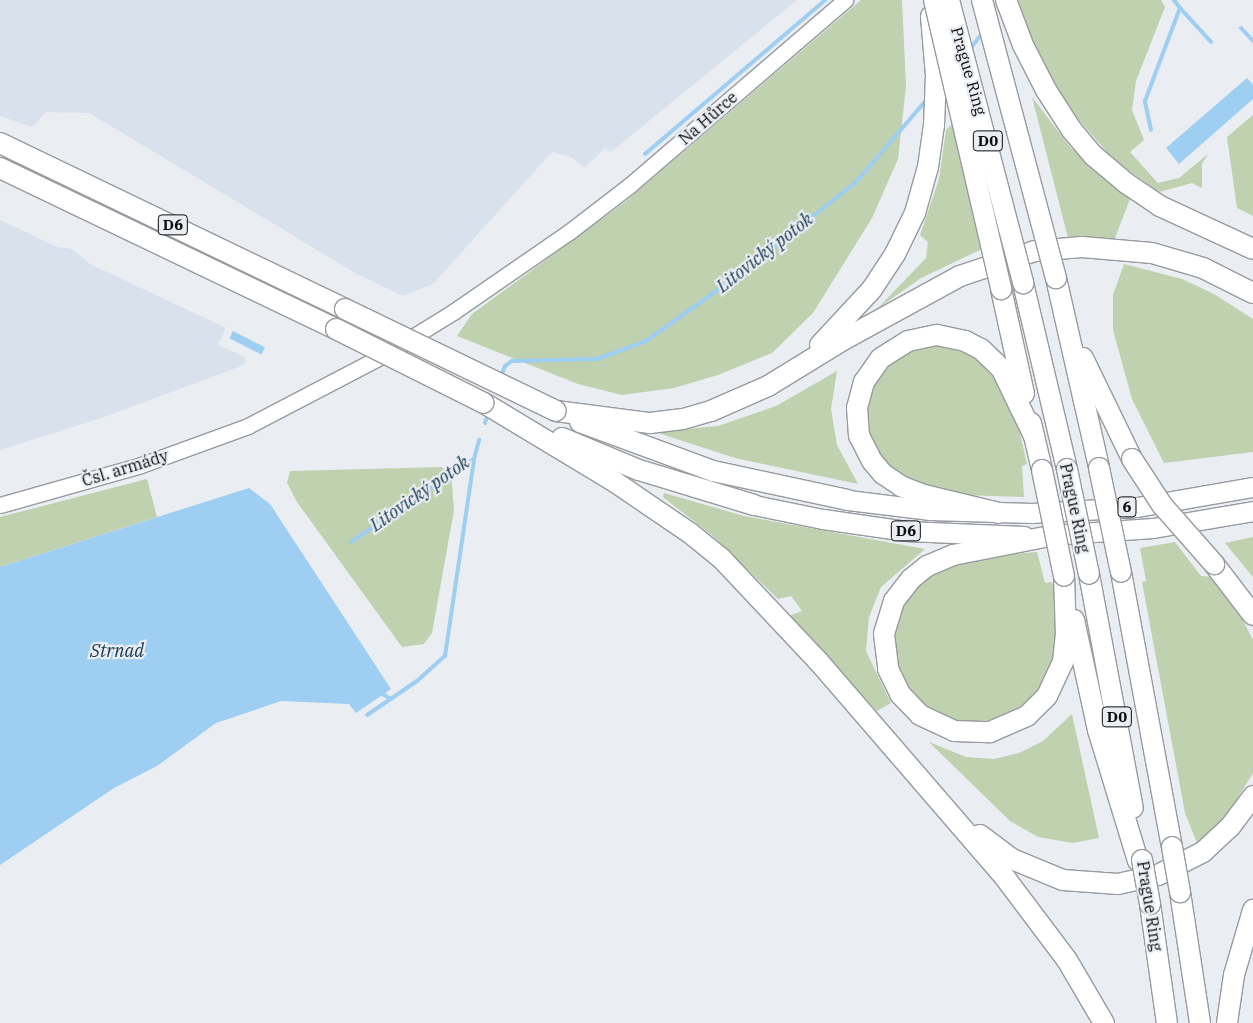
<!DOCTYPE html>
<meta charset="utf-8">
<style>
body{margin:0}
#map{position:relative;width:1253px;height:1023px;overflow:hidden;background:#eaedf2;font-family:"IBM Plex Serif",serif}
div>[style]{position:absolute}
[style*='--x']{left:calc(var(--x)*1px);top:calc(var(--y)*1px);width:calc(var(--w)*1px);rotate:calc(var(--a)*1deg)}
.built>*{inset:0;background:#d9e1ec}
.green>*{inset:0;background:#bfd1ae}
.water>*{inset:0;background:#9ecef1;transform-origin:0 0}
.stream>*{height:4px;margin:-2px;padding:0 2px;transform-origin:2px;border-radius:2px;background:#9ecef1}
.roads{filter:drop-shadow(1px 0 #979a9e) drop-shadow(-1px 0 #979a9e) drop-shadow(0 1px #979a9e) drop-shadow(0 -1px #979a9e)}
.secondary>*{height:15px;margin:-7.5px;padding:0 7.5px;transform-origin:7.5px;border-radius:7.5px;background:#fff}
.trunk>*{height:19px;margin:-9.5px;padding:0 9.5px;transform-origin:9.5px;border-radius:9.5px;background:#fff}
.motorway>*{height:20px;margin:-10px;padding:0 10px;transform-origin:10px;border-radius:10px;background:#fff}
.bridges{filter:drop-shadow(1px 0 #979a9e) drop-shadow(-1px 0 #979a9e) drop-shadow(0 1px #979a9e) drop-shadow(0 -1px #979a9e)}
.motorway-bridge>*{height:20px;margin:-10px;padding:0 10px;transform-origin:10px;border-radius:10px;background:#fff}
span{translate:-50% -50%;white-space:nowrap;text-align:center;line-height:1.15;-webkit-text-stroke:4.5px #eaedf2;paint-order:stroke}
.shield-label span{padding:1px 4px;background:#eaedf2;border:1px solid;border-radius:4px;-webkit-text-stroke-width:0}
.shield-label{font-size:15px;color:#0b0c0e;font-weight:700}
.street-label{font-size:16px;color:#0b0c0e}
.water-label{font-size:18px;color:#133850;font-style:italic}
</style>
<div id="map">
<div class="built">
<div style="clip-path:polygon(0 0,797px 0,611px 152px,605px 148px,584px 168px,573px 158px,552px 152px,433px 284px,403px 296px,357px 274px,89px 113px,46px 112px,32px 127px,0 116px)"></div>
<div style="clip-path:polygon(0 220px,57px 247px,72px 249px,90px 264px,226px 328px,218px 345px,246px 358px,244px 365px,104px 417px,0 450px)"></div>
</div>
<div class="green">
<div style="clip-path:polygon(861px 0,902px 0,906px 86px,898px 159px,872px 218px,813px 313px,772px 353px,718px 375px,674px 388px,622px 395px,578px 384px,457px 336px,472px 314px,625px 202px)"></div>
<div style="clip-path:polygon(1018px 0,1161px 0,1165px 7px,1136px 81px,1132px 110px,1144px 140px,1130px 152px,1158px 183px,1179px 178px,1208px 154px,1202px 164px,1202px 188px,1192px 183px,1159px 192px,1113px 159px,1072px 112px,1039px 60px)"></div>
<div style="clip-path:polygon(1032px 97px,1070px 147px,1130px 199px,1115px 238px,1068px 238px)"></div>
<div style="clip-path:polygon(1253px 115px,1253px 216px,1237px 208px,1227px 137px)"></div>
<div style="clip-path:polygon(957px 119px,984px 248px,921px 278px,877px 309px,926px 258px,928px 242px,920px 235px,939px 179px,946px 130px)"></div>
<div style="clip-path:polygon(1124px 264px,1182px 279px,1214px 294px,1253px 319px,1253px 452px,1164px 463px,1132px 399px,1113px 330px,1113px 295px)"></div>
<div style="clip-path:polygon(941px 342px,986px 360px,1017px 420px,1027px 464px,1022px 466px,1024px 497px,957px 495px,898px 476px,871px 448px,867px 439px,865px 399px,893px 356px)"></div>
<div style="clip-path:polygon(837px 371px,831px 409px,837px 445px,858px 484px,735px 458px,655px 432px,718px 426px,776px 406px)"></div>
<div style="clip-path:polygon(441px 467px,451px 473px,454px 510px,432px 633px,424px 644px,402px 647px,297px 502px,287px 483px,290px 471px)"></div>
<div style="clip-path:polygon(147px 479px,157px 517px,0 567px,0 517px)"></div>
<div style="clip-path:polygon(664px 493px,744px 516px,925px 549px,881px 587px,869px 617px,866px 651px,891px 703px,877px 711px,789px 616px,802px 611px,791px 596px,778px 599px,713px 536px,663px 497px)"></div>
<div style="clip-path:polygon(1253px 537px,1253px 577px,1225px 543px)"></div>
<div style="clip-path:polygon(1175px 542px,1201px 576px,1214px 577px,1235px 605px,1253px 640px,1253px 773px,1227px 815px,1197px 843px,1185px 813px,1142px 582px,1146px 581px,1140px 548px)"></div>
<div style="clip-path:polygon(1037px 552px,1045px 583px,1052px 582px,1058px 611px,1057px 657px,1033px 702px,1001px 722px,965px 725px,915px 703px,902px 685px,891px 642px,899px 608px,923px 577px,961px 558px)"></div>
<div style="clip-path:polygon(1072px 714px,1099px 838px,1073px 843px,1038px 837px,1010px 821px,929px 742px,966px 757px,994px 759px,1019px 753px,1043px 741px)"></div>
</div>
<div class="water">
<div style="clip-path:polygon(1247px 78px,1253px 85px,1253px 99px,1179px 164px,1166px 148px)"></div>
<div style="left:233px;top:331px;width:36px;height:8px;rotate:27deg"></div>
<div style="clip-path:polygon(249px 488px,270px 504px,391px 689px,356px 713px,349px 704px,281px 701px,216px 723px,157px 766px,114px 788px,0 865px,0 567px)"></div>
</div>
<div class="stream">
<div style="--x:1180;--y:8;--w:46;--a:47.6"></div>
<div style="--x:1241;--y:28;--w:18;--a:47"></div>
<div style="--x:970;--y:49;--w:23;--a:-52"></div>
<div style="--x:1151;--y:130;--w:30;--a:-102"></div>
<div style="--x:1145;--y:101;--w:99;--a:-69.4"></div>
<div style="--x:1180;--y:8;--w:10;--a:-127"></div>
<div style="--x:645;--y:154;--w:237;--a:-40.5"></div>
<div style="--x:500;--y:379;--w:14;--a:-69"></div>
<div style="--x:505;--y:366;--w:9;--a:-36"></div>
<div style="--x:512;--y:361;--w:85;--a:-1.3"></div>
<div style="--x:597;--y:359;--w:52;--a:-20.2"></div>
<div style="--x:646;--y:341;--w:114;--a:-35.4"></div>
<div style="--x:739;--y:275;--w:149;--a:-38.5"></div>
<div style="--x:856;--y:182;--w:111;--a:-49.4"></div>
<div style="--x:485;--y:423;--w:10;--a:-73"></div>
<div style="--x:351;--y:542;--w:148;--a:-34"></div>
<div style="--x:474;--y:459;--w:20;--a:-75"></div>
<div style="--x:379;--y:692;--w:14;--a:30"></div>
<div style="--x:367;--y:715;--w:60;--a:-34.2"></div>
<div style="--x:417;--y:681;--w:38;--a:-42"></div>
<div style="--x:445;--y:656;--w:199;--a:-81.6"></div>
</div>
<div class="roads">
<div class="secondary">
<div style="--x:0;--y:505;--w:147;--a:-15.8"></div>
<div style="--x:141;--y:465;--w:114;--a:-20"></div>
<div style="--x:248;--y:426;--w:151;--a:-27.6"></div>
<div style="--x:382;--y:356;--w:84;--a:-31.8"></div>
<div style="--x:453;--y:312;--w:141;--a:-34.6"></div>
<div style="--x:569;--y:232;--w:77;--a:-37.6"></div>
<div style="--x:630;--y:185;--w:284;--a:-40.7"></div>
</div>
<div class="trunk">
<div style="--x:848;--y:500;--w:83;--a:7"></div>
<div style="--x:930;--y:510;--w:102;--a:1.7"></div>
<div style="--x:1032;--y:513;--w:105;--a:-3.3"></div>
<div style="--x:1137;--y:507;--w:118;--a:-9.8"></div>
<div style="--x:754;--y:505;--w:70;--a:11.5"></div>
<div style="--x:823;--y:519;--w:84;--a:8.2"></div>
<div style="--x:906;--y:531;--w:118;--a:2.4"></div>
<div style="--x:1066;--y:534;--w:87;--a:-3.9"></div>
<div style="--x:1153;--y:528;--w:101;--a:-9.6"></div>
</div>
<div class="motorway">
<div style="--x:1006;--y:0;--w:48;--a:69.3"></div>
<div style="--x:1023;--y:45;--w:51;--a:62.9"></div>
<div style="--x:1046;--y:90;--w:46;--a:57.3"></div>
<div style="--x:1071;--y:129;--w:35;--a:50"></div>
<div style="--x:1094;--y:156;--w:42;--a:40.2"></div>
<div style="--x:1126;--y:183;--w:41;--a:34.1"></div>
<div style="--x:1160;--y:206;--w:102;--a:24.8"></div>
<div style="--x:0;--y:143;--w:383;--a:25.7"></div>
<div style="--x:0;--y:168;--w:373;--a:25.6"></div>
<div style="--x:1056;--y:278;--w:195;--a:77.2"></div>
<div style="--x:1023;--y:283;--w:191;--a:76.7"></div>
<div style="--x:1001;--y:289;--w:107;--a:77.6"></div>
<div style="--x:820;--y:345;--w:76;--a:-47.1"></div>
<div style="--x:872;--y:289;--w:42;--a:-56.7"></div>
<div style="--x:895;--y:254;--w:46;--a:-64"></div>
<div style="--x:915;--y:213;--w:48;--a:-74.2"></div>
<div style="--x:928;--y:167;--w:42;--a:-81.9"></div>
<div style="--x:934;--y:125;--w:49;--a:-87.7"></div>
<div style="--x:936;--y:76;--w:60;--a:-94.8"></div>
<div style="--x:1083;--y:358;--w:112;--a:64.1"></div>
<div style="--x:484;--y:403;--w:153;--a:31.1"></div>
<div style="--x:615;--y:482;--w:91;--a:34.2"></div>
<div style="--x:690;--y:533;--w:40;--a:39"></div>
<div style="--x:721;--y:558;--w:143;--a:46.7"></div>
<div style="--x:819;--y:662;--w:286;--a:49.2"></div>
<div style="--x:1006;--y:879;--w:101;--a:53"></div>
<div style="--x:1067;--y:960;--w:73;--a:59.6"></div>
<div style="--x:556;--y:411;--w:95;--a:7.3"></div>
<div style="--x:650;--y:423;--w:33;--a:-7"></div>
<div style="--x:683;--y:419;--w:29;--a:-16"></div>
<div style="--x:711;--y:411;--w:62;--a:-23.7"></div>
<div style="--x:768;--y:386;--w:88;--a:-31.5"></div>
<div style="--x:843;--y:340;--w:133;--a:-28.7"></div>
<div style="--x:960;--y:276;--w:79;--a:-18.4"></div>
<div style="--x:1035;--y:251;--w:47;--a:-4.9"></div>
<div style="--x:1082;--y:247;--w:70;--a:4.9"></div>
<div style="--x:1152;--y:253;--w:53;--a:16.4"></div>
<div style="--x:1203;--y:268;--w:56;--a:26.6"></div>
<div style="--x:580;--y:422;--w:142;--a:20.2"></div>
<div style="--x:713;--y:471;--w:138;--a:12.1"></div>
<div style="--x:1031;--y:423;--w:48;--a:76.8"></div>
<div style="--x:562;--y:438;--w:83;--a:22.6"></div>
<div style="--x:639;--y:470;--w:120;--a:16.9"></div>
<div style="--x:999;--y:513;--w:77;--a:-166.5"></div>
<div style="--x:924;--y:495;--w:25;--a:-159"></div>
<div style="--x:901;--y:486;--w:22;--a:-146"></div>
<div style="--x:883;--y:474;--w:17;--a:-130"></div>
<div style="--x:872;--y:461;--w:28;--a:-117"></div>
<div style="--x:859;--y:436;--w:28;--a:-94"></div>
<div style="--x:857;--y:408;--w:27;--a:-75"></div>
<div style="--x:864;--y:382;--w:29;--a:-55"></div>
<div style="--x:881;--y:358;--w:32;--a:-32"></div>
<div style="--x:908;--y:341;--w:30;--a:-12"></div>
<div style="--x:937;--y:335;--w:29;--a:12"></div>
<div style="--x:965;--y:341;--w:18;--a:27"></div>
<div style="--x:981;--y:349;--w:28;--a:44"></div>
<div style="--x:1001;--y:368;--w:76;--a:64.1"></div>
<div style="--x:1060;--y:534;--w:109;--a:168.9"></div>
<div style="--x:953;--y:555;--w:28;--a:157"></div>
<div style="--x:927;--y:566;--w:21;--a:141"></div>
<div style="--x:911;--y:579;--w:28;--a:128"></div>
<div style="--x:894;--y:601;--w:34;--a:107"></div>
<div style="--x:884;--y:634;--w:35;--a:83"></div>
<div style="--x:888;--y:669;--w:28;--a:64"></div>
<div style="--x:900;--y:694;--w:29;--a:46"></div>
<div style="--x:920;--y:715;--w:38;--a:25"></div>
<div style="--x:954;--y:731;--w:36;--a:2"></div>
<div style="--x:990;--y:732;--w:40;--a:-23.4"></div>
<div style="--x:1027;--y:716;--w:28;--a:-45"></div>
<div style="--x:1047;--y:696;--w:38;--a:-65"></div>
<div style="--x:1063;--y:662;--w:27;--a:-84"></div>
<div style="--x:1066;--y:635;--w:59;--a:-91.9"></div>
<div style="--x:1214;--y:564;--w:64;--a:52.6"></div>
<div style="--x:1121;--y:572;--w:280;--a:79.5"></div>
<div style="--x:1089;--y:574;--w:238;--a:79.4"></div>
<div style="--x:1074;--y:620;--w:113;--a:77.7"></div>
<div style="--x:1098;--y:730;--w:137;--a:73"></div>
<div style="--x:980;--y:835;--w:40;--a:37"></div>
<div style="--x:1012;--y:859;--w:55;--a:22.4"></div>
<div style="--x:1063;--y:880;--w:55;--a:4.2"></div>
<div style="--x:1118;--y:884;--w:41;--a:-12.7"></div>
<div style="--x:1158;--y:875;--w:51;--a:-27.1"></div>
<div style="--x:1203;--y:852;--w:37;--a:-43"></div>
<div style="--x:1230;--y:827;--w:39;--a:-53"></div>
<div style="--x:1180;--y:892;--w:133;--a:81.3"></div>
<div style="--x:1150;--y:904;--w:120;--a:81.9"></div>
<div style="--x:1227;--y:1023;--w:49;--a:-81.7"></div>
<div style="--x:1234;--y:975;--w:68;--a:-73.7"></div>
</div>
</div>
<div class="bridges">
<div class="motorway-bridge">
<div style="--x:934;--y:0;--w:297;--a:76.9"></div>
<div style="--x:949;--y:0;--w:293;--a:75.3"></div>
<div style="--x:982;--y:0;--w:288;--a:75.1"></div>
<div style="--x:345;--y:309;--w:234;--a:25.8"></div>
<div style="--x:336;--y:329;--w:165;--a:26.6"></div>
<div style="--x:1132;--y:459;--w:55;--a:56.9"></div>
<div style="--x:1162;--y:505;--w:79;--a:48.6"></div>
<div style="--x:1099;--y:468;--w:106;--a:78.1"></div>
<div style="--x:1067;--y:469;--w:107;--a:78.2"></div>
<div style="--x:1042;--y:470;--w:108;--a:78.3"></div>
<div style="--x:1172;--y:847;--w:46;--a:79.9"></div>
<div style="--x:1142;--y:860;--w:45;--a:79.7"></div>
</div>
</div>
<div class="shield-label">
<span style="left:988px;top:141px">D0</span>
<span style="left:173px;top:225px">D6</span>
<span style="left:1127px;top:507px">6</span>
<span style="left:906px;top:531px">D6</span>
<span style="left:1117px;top:717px">D0</span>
</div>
<div class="street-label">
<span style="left:969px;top:71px;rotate:74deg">Prague Ring</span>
<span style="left:708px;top:118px;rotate:-41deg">Na Hůrce</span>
<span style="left:125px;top:468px;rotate:-17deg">Čsl. armády</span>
<span style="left:1075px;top:508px;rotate:78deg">Prague Ring</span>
<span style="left:1150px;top:906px;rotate:81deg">Prague Ring</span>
</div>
<div class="water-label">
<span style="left:765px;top:253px;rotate:-38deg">Litovický potok</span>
<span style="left:420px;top:494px;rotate:-35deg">Litovický potok</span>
<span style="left:117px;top:651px">Strnad</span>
</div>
</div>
